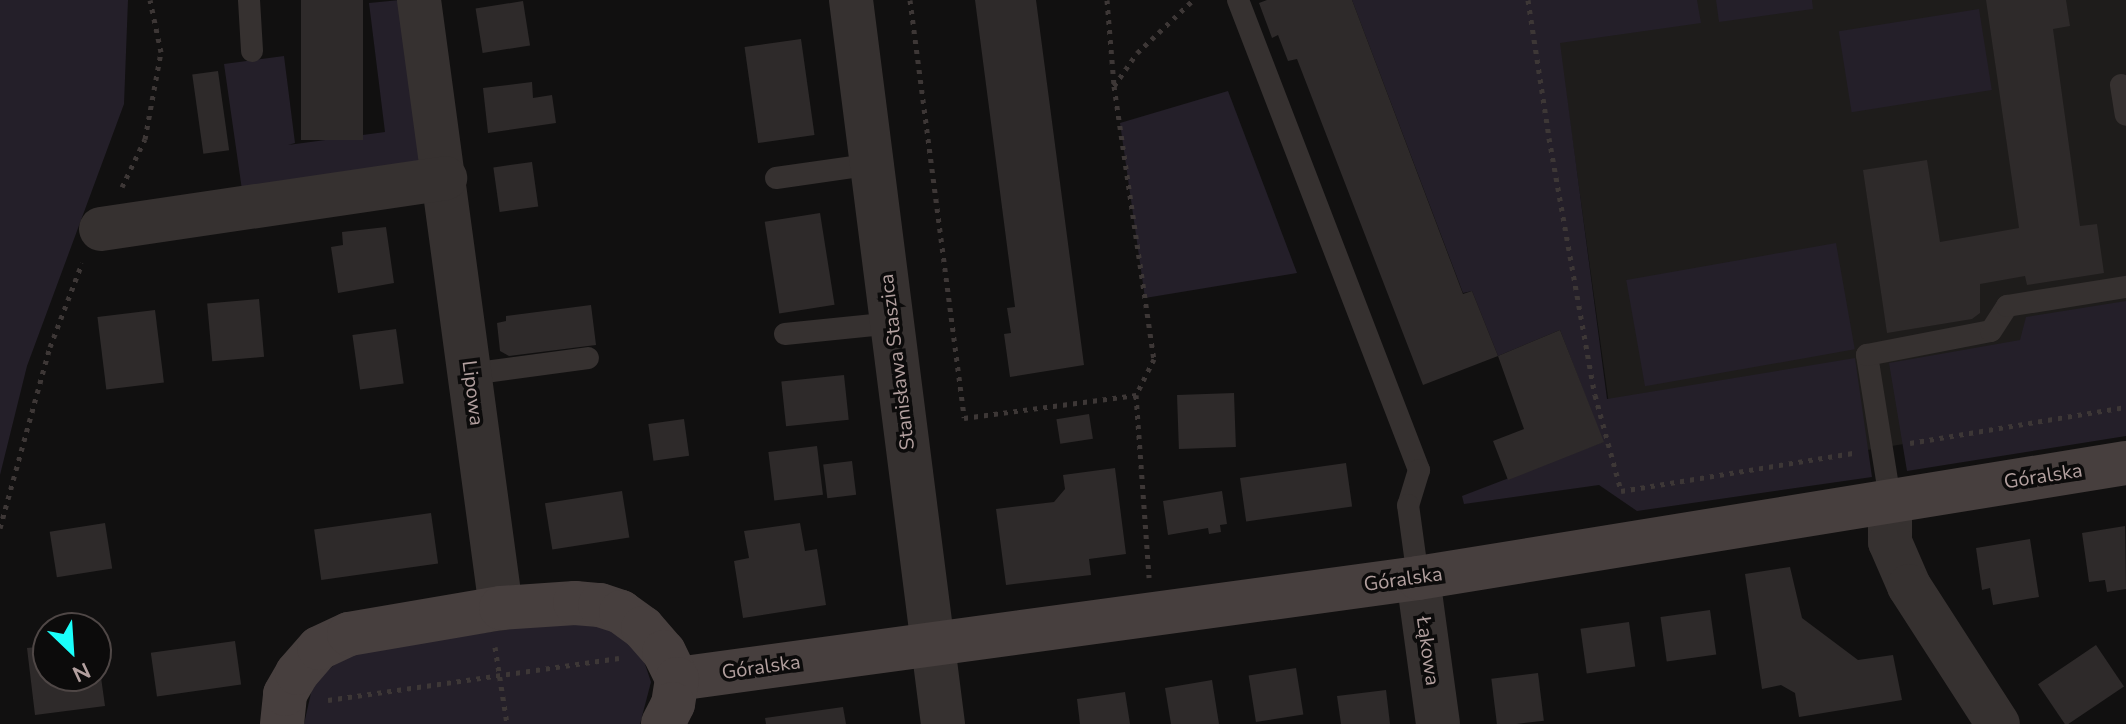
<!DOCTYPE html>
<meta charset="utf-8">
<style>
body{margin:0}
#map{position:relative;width:2126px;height:724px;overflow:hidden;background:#111010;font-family:"Nunito Sans",sans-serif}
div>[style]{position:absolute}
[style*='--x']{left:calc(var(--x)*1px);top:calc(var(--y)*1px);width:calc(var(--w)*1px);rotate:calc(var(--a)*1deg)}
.built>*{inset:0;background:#1e1c1b}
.green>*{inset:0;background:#241f29;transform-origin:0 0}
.building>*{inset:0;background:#2e2a2a;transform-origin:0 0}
.path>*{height:5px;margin-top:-2.5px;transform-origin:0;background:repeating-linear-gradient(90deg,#3d3736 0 4px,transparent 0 10px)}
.lane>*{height:22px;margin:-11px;padding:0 11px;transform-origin:11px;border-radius:11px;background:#363130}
.street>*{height:44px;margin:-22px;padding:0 22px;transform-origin:22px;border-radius:22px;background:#363130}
.secondary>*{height:44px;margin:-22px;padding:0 22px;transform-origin:22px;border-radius:22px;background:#473f3e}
span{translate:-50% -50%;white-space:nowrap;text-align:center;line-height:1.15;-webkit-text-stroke:7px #0c0b0b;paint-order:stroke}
.street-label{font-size:20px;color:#b3a09f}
.north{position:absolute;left:32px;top:612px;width:80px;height:80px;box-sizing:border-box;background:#0c0b0b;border:2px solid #4f4746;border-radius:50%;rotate:155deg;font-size:22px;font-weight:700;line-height:32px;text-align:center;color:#b3a09f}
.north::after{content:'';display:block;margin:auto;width:28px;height:36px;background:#1afffb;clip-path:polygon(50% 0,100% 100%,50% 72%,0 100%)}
</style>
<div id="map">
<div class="built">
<div style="clip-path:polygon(1553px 0,2126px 0,2126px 407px,1621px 491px)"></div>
</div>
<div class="green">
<div style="clip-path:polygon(0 0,128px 0,124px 104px,27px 366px,0 475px)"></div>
<div style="clip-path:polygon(400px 0,422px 157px,414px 174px,243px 197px,224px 64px,284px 56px,295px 143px,288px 145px,385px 132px,369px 3px)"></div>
<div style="clip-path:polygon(1352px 0,1697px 0,1701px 23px,1560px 43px,1607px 399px,1855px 358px,1872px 477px,1637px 511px,1599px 485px,1464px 504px,1462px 496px,1603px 442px,1560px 330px,1498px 356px,1472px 291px,1463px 293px)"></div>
<div style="clip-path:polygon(1716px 0,1812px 0,1813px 9px,1719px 22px)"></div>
<div style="left:1979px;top:9px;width:82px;height:142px;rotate:81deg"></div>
<div style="clip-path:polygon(1228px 91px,1297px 273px,1145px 298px,1120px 123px)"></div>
<div style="left:1836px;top:243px;width:108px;height:213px;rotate:80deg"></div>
<div style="clip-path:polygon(2126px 301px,2126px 436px,1907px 471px,1889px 363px,2020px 340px,2026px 317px)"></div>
<div style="clip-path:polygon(577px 619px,605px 625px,642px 655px,651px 682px,640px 724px,304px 724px,313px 684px,347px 653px)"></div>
</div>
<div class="building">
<div style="left:301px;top:0;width:62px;height:140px"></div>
<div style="clip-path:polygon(975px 0,1036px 0,1084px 365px,1010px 377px,1004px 334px,1011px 333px,1007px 308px,1015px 307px)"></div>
<div style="clip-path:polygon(1267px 0,1352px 0,1463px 294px,1472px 291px,1498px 356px,1423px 385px,1297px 59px,1288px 61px,1278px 35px,1272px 38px,1259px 3px)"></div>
<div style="clip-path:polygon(1986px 0,2066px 0,2070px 26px,2053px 29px,2080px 226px,2097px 224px,2104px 273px,2027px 285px,2025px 276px,1980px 284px,1980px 313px,1972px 319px,1887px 333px,1863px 170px,1927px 160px,1940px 242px,2019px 228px)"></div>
<div style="left:523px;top:1px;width:45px;height:48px;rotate:81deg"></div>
<div style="left:801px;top:39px;width:97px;height:57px;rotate:82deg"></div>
<div style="left:218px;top:71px;width:80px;height:26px;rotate:82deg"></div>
<div style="clip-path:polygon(532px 82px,533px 98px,552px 95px,556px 123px,488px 133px,483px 88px)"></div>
<div style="left:532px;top:162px;width:45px;height:39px;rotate:82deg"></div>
<div style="left:820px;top:213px;width:93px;height:56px;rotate:81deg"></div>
<div style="clip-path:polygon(386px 227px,394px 283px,338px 293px,331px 247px,343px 245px,342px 232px)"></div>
<div style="left:259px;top:299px;width:58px;height:52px;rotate:85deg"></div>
<div style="clip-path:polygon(591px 305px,596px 345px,509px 356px,500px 351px,497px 323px,506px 321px,506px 316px)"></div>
<div style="left:155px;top:310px;width:73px;height:58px;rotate:83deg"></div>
<div style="left:396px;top:329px;width:55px;height:44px;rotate:82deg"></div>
<div style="clip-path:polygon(1560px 330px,1604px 442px,1508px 480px,1493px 441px,1524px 429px,1498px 356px)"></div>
<div style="left:844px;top:375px;width:45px;height:63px;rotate:84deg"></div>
<div style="left:1234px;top:393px;width:54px;height:57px;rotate:88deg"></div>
<div style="left:1089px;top:414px;width:25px;height:33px;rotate:81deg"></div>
<div style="left:684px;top:419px;width:37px;height:36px;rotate:82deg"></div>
<div style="left:817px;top:446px;width:49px;height:49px;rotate:83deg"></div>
<div style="left:852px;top:461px;width:34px;height:29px;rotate:83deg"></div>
<div style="left:1346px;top:463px;width:44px;height:107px;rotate:82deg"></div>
<div style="clip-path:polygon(1115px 468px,1126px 554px,1089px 559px,1091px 575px,1006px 585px,996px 509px,1054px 502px,1065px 489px,1063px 475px)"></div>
<div style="left:622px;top:491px;width:47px;height:78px;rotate:81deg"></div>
<div style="clip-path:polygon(1222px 491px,1227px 524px,1220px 525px,1221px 532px,1209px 534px,1208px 528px,1168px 535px,1163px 501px)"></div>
<div style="left:431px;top:513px;width:51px;height:118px;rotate:82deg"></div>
<div style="left:105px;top:523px;width:46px;height:56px;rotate:81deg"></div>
<div style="clip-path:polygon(800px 523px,805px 551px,817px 549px,826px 605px,743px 618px,734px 561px,749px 558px,744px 531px)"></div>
<div style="clip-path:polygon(2125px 526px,2126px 589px,2107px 592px,2105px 580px,2089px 582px,2082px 533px)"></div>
<div style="clip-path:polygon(2030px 539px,2039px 597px,1993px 605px,1990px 588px,1982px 590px,1976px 548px)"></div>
<div style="clip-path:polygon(1790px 567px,1802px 618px,1858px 660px,1893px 655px,1902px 700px,1799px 717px,1795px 693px,1781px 685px,1762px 689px,1745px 574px)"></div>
<div style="left:1710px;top:610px;width:45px;height:50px;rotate:82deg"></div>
<div style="left:1629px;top:622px;width:45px;height:49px;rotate:82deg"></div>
<div style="left:235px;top:641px;width:44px;height:85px;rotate:82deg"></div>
<div style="left:2096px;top:645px;width:50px;height:70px;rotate:56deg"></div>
<div style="clip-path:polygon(46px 646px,48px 676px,96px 676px,99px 663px,105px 706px,35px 715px,27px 648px)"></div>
<div style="left:1296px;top:668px;width:47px;height:48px;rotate:81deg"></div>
<div style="left:1538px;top:673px;width:48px;height:47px;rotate:83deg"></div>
<div style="clip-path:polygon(1212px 680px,1219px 724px,1171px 724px,1165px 688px)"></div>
<div style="clip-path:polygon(1386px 690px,1390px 724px,1341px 724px,1337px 696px)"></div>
<div style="clip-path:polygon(1125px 692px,1130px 724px,1080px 724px,1077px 699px)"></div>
<div style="clip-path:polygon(843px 707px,846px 724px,766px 724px,765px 718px)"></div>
</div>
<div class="path">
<div style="--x:910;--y:0;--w:421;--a:82.6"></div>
<div style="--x:964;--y:418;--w:174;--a:-7.6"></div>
<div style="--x:1107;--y:0;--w:86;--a:85.3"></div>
<div style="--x:1114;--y:86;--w:276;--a:81.7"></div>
<div style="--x:1154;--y:359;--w:40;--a:116.6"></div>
<div style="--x:1136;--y:395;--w:183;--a:85.9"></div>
<div style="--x:1528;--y:0;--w:140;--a:81.3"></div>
<div style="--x:1549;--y:138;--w:261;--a:79.9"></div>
<div style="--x:1595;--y:395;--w:99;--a:74.8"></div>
<div style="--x:1621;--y:491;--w:235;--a:-9.3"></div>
<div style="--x:1114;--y:86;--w:40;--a:-55.1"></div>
<div style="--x:1137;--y:53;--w:77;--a:-43.4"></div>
<div style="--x:122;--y:187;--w:53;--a:-64.4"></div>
<div style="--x:145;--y:139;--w:88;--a:-79.6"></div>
<div style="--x:161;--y:52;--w:53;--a:-101.9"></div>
<div style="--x:1910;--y:443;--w:219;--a:-9.5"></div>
<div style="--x:0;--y:528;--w:188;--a:-74.6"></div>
<div style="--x:50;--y:347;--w:90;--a:-69.1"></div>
<div style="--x:495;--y:647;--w:78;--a:81.1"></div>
<div style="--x:328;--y:700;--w:294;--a:-8.2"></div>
</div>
<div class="lane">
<div style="--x:249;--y:0;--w:51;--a:86.6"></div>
<div style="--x:1238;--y:0;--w:504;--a:68.94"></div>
<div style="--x:1419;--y:470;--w:37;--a:107"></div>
<div style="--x:1408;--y:505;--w:74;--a:82.2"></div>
<div style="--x:2121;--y:85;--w:30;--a:81"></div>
<div style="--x:776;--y:178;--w:98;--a:-8.2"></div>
<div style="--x:785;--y:334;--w:109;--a:-5.8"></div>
<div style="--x:470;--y:374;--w:119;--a:-7.7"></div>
<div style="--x:1890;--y:499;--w:146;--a:-99.1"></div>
<div style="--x:1867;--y:355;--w:126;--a:-11"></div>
<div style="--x:1991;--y:331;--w:30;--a:-57"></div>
<div style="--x:2007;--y:306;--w:121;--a:-9.1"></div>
</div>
<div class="street">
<div style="--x:419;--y:0;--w:614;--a:82.32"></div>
<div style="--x:851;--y:0;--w:730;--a:82.76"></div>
<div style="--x:101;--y:229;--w:348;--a:-8.4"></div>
<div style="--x:1890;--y:499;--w:43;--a:90"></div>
<div style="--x:1890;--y:542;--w:48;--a:66.6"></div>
<div style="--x:1909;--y:586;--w:164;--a:57.2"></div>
<div style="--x:1418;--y:578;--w:147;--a:82.2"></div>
</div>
<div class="secondary">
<div style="--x:677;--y:679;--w:748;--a:-7.76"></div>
<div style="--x:1418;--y:578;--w:717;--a:-9.23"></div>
<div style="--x:282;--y:724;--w:30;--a:-84"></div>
<div style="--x:285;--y:694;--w:24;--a:-60"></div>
<div style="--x:297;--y:673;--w:33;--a:-49"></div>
<div style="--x:319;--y:648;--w:33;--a:-25"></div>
<div style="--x:349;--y:634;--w:154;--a:-9.7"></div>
<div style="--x:501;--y:608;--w:74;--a:-3.9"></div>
<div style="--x:575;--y:603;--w:25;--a:5"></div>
<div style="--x:600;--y:605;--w:22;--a:18"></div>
<div style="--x:621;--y:612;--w:27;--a:36"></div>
<div style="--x:643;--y:628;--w:32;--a:49"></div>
<div style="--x:664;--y:652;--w:30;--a:64"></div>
<div style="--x:677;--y:679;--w:25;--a:99"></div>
<div style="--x:673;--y:704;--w:22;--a:117"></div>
</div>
<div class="street-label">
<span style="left:897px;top:362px;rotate:-97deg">Stanisława Staszica</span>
<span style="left:473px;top:393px;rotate:83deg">Lipowa</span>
<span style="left:2043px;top:476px;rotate:-9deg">Góralska</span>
<span style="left:1403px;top:579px;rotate:-8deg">Góralska</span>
<span style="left:1428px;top:651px;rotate:82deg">Łąkowa</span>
<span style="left:761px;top:667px;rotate:-8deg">Góralska</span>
</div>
<div class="north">N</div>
</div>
